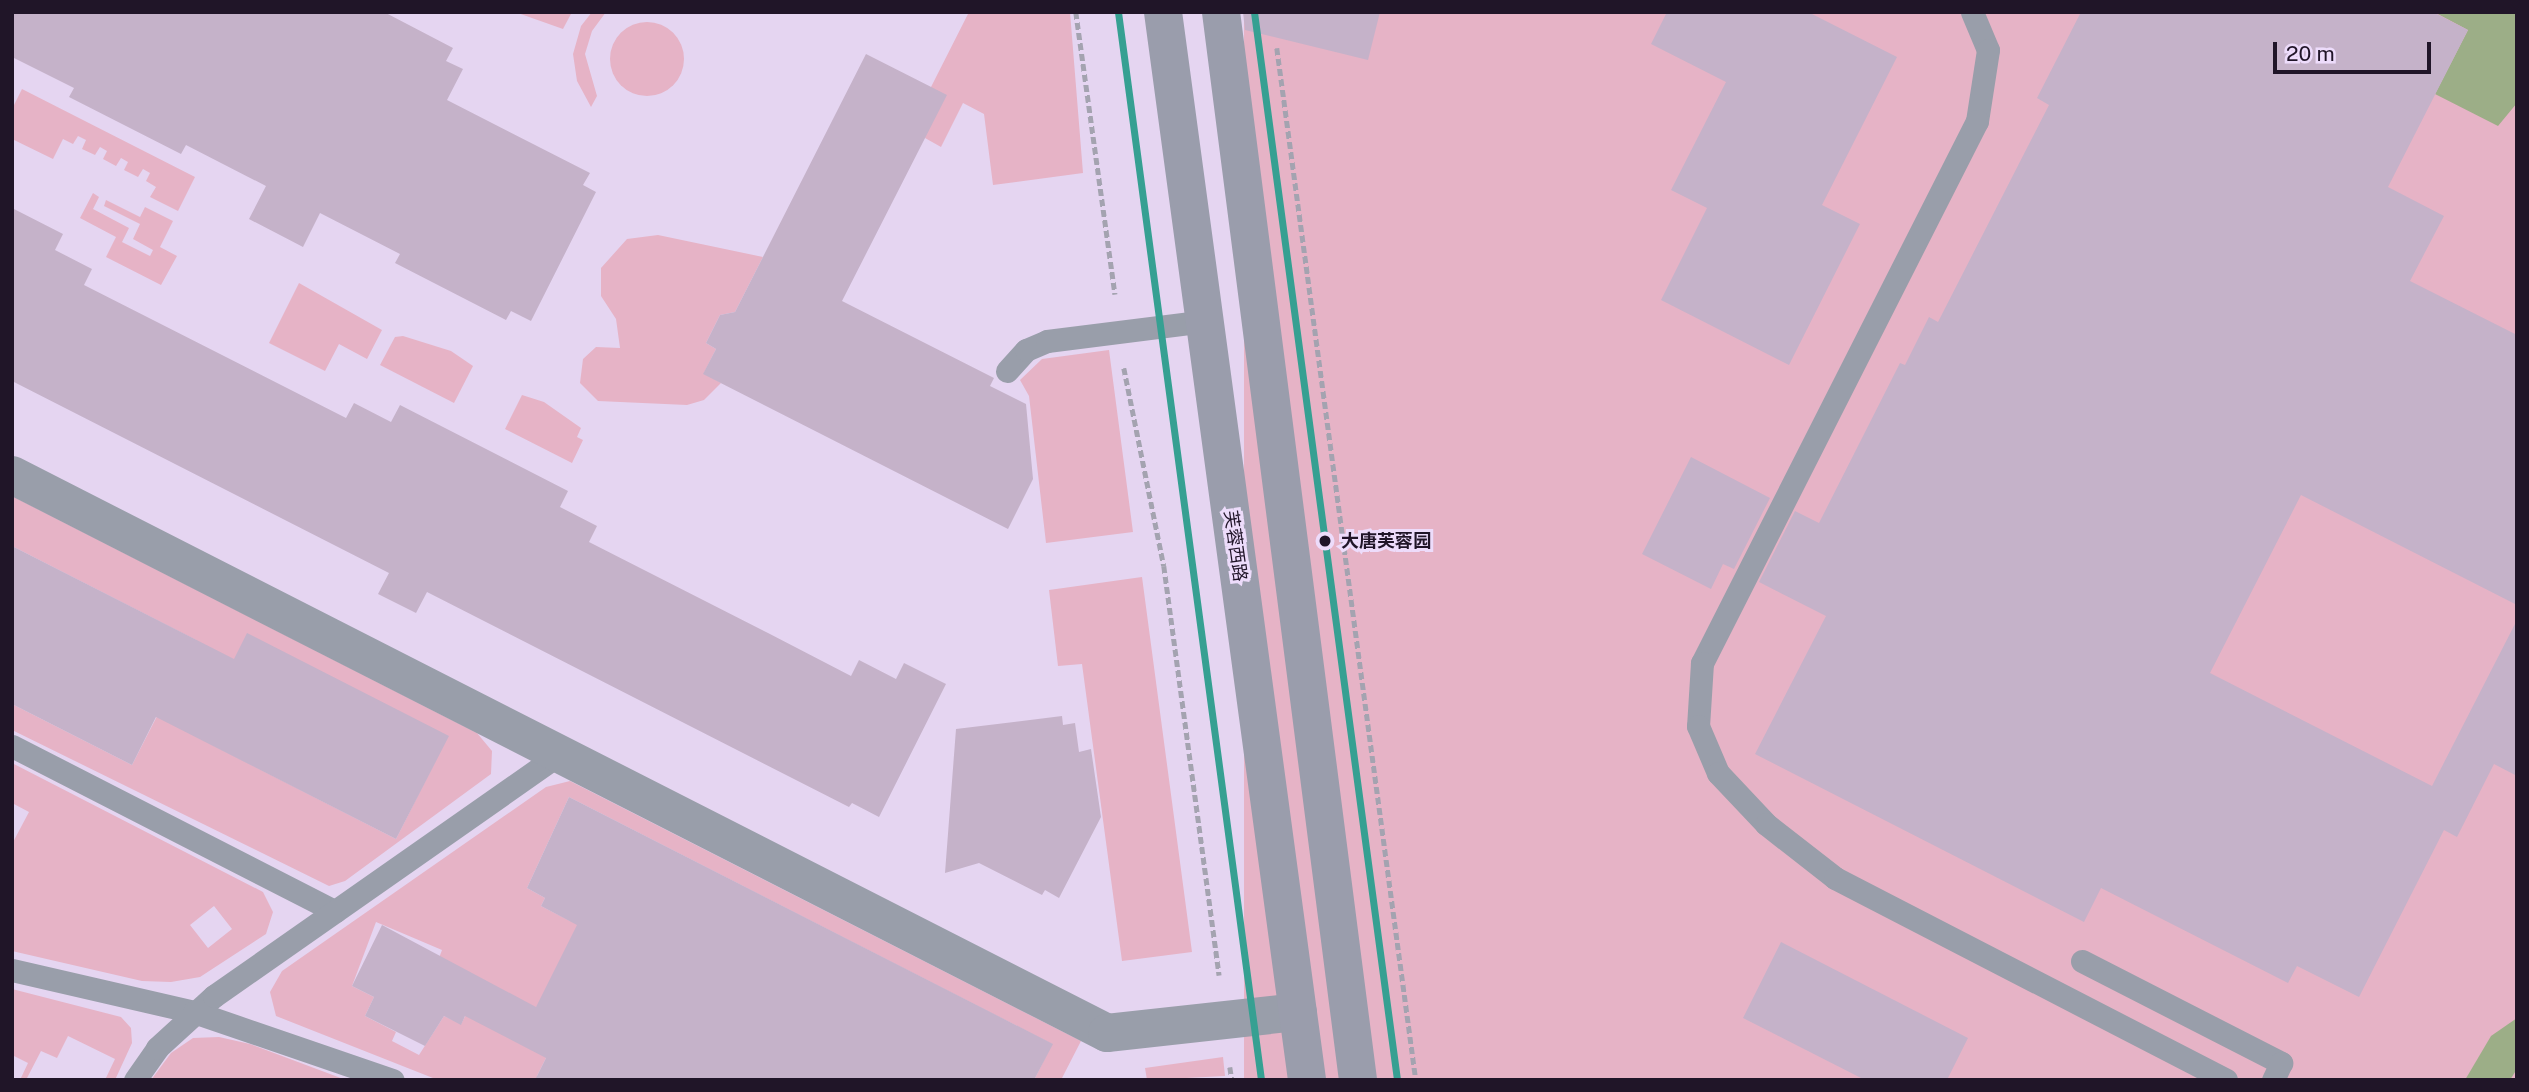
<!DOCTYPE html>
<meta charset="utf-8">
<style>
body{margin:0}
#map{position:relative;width:2529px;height:1092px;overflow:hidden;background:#e5d5f1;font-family:"Public Sans","Noto Sans SC",sans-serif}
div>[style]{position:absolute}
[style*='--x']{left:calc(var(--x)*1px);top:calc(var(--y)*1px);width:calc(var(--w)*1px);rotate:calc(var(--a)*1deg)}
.green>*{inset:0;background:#e6b3c6;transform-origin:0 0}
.round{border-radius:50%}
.water>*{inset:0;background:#9cae87}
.building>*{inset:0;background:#c5b2c9}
.path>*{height:4.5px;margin-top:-2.25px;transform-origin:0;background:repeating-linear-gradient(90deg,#a4a3b0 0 7px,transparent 0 10.5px)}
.service>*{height:23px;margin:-11.5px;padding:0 11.5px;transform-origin:11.5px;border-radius:11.5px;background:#999eaa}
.minor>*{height:38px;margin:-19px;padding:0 19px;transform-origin:19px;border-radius:19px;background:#999eaa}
.secondary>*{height:38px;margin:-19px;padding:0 19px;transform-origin:19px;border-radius:19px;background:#9a9dac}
.metro-1>*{height:7px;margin:-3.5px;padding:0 3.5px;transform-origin:3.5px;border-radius:3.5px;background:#36a092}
.dots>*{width:19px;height:19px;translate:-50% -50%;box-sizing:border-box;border:4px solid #eddcfb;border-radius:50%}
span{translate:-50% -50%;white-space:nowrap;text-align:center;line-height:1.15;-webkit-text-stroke:6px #eddcfb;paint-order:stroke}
.stop-label{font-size:18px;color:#201528;font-weight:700}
.left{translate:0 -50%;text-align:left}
.street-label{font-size:18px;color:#201528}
.frame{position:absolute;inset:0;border:14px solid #201528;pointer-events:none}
.scale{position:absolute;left:2273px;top:42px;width:158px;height:32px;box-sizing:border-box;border:4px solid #201528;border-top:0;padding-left:9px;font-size:21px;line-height:24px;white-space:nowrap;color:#201528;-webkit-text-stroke:5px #eddcfb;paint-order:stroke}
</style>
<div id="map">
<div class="green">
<div style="clip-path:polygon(515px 12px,572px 12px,563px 29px)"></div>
<div style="clip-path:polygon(592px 12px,606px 12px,592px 31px,585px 54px,597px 96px,591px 107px,577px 81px,573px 54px,581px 26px)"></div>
<div style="clip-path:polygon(969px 12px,1070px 12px,1083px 173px,993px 185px,984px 114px,963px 103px,941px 147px,925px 138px,931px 87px)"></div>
<div style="left:1244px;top:12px;width:1273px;height:1078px"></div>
<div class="round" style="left:610px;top:22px;width:74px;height:74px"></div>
<div style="clip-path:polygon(22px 89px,195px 177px,178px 211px,150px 197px,156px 187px,146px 181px,150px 173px,143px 169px,138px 177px,124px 170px,128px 162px,121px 158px,116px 166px,103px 159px,107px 151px,100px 147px,95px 155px,82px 149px,86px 140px,78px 136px,73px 144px,63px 139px,53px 159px,12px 139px,14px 105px)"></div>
<div style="clip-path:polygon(93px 193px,99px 197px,93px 209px,129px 228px,122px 242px,150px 256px,153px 250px,133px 239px,140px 224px,104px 206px,106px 200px,140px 217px,145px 207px,173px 221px,160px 247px,177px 256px,161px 285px,106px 257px,116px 237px,80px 218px)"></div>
<div style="clip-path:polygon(658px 235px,763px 257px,735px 312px,720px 315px,706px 343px,716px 349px,704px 373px,721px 383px,704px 400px,687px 405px,598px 401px,580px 383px,583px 359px,596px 347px,620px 348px,616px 319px,601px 296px,601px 268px,627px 239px)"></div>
<div style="clip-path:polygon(299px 283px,382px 330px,367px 359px,339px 344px,325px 371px,269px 343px)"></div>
<div style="clip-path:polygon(403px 336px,451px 351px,473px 366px,454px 403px,380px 365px,395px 337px)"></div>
<div style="clip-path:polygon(1109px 350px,1133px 532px,1046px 543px,1029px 396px,1020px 380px,1042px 359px)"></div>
<div style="clip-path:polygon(522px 395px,544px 402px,581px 428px,577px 437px,583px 440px,572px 463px,505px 429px)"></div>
<div style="clip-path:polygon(evenodd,12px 496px,477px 733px,492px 751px,491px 774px,345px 881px,329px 886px,12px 730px,12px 704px,132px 765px,196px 640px,12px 546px,12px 496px,195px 736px,448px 736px,396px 839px,195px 736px)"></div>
<div style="clip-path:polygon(1142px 577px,1192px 952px,1122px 961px,1082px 664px,1058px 666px,1049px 590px)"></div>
<div style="clip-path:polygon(evenodd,12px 763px,263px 892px,273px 912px,266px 934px,200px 977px,171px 982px,142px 981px,12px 951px,12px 844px,29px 812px,12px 803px,12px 763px,214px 906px,232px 929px,208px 948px,190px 925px,214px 906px)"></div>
<div style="clip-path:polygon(evenodd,570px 781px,1081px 1041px,1061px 1080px,1034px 1080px,1052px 1044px,569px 797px,527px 888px,545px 898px,541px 906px,570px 921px,593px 922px,531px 1015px,546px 1058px,537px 1076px,544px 1080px,438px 1080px,276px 1016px,270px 992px,282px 971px,546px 787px,570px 781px,376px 922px,442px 950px,439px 958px,480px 988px,461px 1024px,444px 1016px,419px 1055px,392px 1041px,396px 1032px,365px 1016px,374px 997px,352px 986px,376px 922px)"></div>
<div style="clip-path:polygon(12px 989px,121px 1017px,131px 1028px,132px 1043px,115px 1080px,105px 1080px,115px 1059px,68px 1036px,57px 1058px,41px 1051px,26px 1080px,20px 1080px,28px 1063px,12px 1055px)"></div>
<div style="clip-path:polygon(219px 1037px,250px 1044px,346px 1080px,151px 1080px,171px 1053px,193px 1038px)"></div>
<div style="clip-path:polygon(1223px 1057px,1225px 1076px,1147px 1080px,1145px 1068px)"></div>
</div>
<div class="water">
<div style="clip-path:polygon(2434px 12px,2517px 12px,2517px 103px,2498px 126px,2435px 94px,2468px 30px)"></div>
<div style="clip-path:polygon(2517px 1018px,2517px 1069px,2510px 1080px,2465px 1080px,2491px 1036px)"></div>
</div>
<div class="building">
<div style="clip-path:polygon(12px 12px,384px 12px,453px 48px,446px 61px,463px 69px,447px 100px,590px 173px,583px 185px,596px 192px,531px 321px,511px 311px,506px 320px,395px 263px,400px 254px,320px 213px,303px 247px,249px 219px,266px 186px,186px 145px,181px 154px,69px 97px,74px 88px,12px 57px)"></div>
<div style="clip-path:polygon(1243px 12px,1380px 12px,1368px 60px,1245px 30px)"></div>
<div style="clip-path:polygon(1667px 12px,1808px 12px,1897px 57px,1822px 205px,1860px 224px,1789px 365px,1661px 300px,1707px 208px,1671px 190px,1726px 82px,1651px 44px)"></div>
<div style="clip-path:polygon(2081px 12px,2433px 12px,2468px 30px,2388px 187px,2444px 216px,2410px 281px,2517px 335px,2517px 605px,2301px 495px,2210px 673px,2432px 786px,2517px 620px,2517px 776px,2494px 764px,2457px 837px,2444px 830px,2359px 997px,2297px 966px,2288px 983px,2101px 888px,2084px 922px,1755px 754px,1826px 616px,1759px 582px,1795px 511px,1819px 523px,1900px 363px,1905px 365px,1929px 317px,1938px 322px,2049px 105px,2037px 98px)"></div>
<div style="clip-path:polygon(866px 54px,947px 95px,842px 301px,994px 378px,990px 386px,1026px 404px,1033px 479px,1008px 529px,703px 374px,716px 349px,706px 343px,720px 315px,735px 312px)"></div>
<div style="clip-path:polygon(12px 208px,63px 234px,55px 250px,92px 269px,84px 285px,346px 418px,354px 403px,391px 422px,400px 405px,568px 491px,560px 507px,597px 526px,589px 542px,768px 633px,851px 676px,859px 660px,896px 679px,904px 663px,946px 684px,879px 817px,852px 803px,849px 807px,427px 592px,416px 613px,378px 594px,389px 573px,12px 381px)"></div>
<div style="clip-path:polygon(1691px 457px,1770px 498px,1734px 569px,1723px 564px,1711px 589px,1642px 554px)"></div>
<div style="clip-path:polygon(12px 546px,234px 659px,247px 633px,449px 736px,396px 839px,156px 717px,132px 765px,12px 704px)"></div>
<div style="clip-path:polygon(1062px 716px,1063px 725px,1075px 723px,1079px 752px,1091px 749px,1101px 817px,1059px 898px,1045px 890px,1042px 895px,979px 863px,945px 873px,956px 729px)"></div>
<div style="clip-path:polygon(569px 797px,1053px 1044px,1034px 1080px,535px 1080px,546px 1058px,465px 1016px,461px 1025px,444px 1016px,425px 1046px,365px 1016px,374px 997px,352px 986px,382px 925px,536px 1007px,577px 925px,541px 906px,545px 898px,527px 888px)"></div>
<div style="clip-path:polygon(1781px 942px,1968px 1038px,1947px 1080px,1865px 1080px,1743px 1018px)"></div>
</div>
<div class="path">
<div style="--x:1076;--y:12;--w:285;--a:82.1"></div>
<div style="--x:1277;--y:48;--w:1041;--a:82.33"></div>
<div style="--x:1124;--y:368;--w:202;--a:78.6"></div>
<div style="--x:1164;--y:566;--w:413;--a:82.3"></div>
<div style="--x:1230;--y:1067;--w:13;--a:81"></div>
</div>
<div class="service">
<div style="--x:1972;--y:12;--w:41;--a:67.2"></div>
<div style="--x:1988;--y:50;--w:72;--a:98.8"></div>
<div style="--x:1977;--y:121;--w:608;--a:116.9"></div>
<div style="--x:1702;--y:663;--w:63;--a:93.6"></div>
<div style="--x:1698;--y:726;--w:51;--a:66.9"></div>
<div style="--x:1718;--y:773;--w:70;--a:46.7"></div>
<div style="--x:1766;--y:824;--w:88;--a:38"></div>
<div style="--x:1835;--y:878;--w:440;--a:27.3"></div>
<div style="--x:1007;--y:371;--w:28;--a:-48"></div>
<div style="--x:1026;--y:350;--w:23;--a:-23"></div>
<div style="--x:1047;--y:341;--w:159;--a:-7.2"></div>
<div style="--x:12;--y:746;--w:363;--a:27.1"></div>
<div style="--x:2082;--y:961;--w:224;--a:27.1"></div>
<div style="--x:2281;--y:1063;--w:19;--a:115"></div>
<div style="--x:12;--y:970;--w:187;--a:13"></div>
<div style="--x:194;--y:1012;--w:210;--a:18.9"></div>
<div style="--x:135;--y:1080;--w:39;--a:-55"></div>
<div style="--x:157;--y:1048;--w:77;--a:-42.4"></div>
<div style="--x:214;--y:996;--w:422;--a:-35"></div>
</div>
<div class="minor">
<div style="--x:12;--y:475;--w:1229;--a:27"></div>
<div style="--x:1107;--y:1033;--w:192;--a:-6.3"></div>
</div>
<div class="secondary">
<div style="--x:1163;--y:12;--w:1078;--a:82.32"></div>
<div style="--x:1221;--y:12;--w:1077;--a:82.69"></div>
</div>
<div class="metro-1">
<div style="--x:1118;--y:12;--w:1078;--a:82.37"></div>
<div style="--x:1254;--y:12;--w:1078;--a:82.37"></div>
</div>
<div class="dots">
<div style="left:1325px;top:541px;background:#201528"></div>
</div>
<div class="stop-label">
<span class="left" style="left:1341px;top:541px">大唐芙蓉园</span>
</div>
<div class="street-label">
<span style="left:1235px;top:546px;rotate:82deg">芙蓉西路</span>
</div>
<div class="frame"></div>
<div class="scale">20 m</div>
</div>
